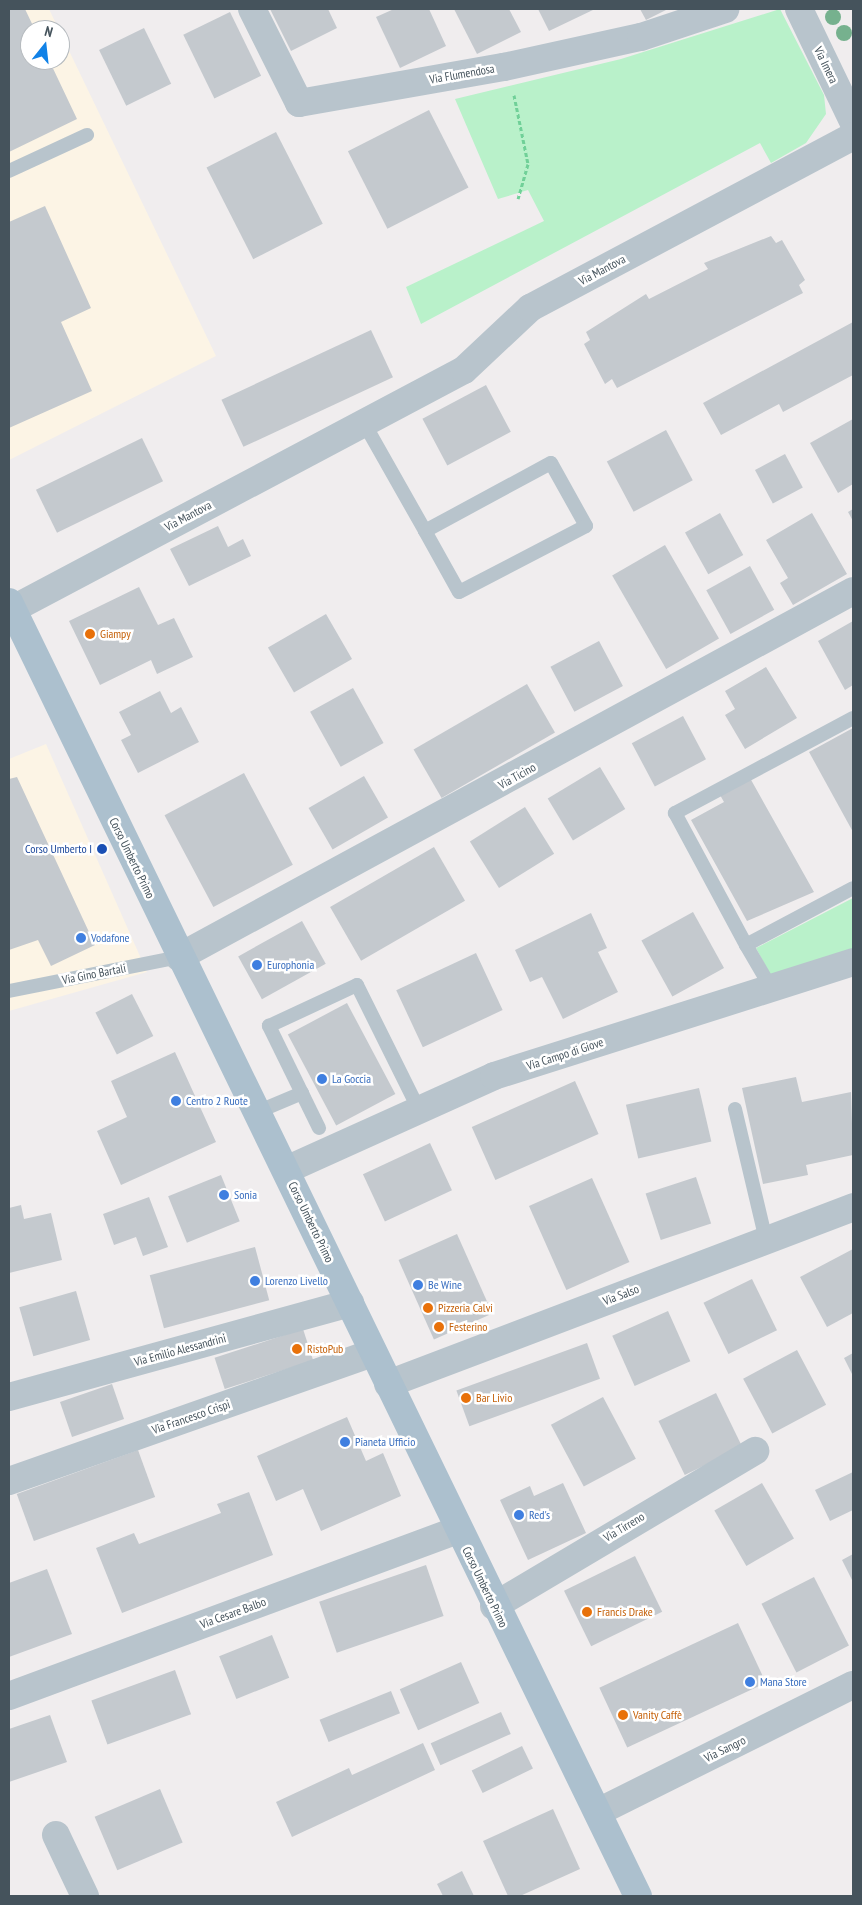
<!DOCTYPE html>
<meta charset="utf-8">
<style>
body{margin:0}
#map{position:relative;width:862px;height:1905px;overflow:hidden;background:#f0edee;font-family:"PT Sans Narrow",sans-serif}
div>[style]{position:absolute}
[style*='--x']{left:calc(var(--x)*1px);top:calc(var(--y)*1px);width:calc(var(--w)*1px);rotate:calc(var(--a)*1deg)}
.commercial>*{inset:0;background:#fcf4e5}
.green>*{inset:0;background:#b9f1ca}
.building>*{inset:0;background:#c4c9ce;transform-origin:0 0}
.path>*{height:3px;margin-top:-1.5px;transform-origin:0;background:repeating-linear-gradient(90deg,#70d098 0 4px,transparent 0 6.5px)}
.service>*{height:14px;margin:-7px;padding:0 7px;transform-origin:7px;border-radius:7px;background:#b8c4cc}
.minor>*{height:28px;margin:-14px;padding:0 14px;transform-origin:14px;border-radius:14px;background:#b8c4cc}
.primary>*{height:28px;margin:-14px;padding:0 14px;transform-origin:14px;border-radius:14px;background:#acc0ce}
.trees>*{width:16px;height:16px;margin:-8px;border-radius:50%;background:#76b18e}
.dots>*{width:14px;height:14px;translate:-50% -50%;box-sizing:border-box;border:2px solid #fff;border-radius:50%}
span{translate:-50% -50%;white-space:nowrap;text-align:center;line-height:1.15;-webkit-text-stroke:5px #fff;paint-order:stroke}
.street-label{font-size:12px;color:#45535c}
.food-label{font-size:12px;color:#c56008}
.left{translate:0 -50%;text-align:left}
.transit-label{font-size:12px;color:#164399}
.right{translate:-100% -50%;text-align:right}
.shop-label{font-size:12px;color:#366cbe}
.frame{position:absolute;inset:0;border:10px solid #45535c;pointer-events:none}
.north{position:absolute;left:20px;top:20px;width:50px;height:50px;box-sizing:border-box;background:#fff;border:1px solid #b5babe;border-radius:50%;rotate:16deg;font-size:14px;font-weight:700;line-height:20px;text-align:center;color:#45535c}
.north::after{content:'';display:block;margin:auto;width:18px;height:22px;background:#1182e7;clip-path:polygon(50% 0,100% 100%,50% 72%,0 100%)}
</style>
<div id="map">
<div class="commercial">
<div style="clip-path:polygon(9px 9px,49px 9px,59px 30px,30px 30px,30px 60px,60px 60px,60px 32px,216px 356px,9px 460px)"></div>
<div style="clip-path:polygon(46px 744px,147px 972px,9px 1011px,9px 759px)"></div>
</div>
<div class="green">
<div style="clip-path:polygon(780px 9px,824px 95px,826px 114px,806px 143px,771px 163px,760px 143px,421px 324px,406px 287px,544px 221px,528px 190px,498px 199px,455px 99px,621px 59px)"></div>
<div style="clip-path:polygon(853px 898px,853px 950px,771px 976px,756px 948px)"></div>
</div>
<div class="building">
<div style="clip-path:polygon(9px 9px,25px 9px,35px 30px,30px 30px,30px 60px,49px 60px,77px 119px,9px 152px)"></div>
<div style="clip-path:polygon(270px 9px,328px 9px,337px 28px,291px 51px)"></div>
<div style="clip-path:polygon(394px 9px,429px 9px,446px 46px,400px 68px,376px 17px)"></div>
<div style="clip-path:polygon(454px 9px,509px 9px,521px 32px,477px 54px)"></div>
<div style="clip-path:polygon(538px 9px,595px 9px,549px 31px)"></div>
<div style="clip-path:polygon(640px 9px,668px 9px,646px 20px)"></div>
<div style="left:230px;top:12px;width:71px;height:52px;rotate:64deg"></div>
<div style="left:144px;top:28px;width:62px;height:50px;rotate:64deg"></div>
<div style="left:429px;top:110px;width:87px;height:91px;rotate:63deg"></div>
<div style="left:276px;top:132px;width:103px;height:78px;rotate:63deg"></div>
<div style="clip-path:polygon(45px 206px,91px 308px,61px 322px,92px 391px,9px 428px,9px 222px)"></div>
<div style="clip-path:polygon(771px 236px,776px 243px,782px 240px,805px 280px,799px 285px,803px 293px,617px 388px,612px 379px,605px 384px,584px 344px,590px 340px,586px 332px,646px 294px,649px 299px,708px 269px,704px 263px)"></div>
<div style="clip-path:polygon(853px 322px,853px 375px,783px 412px,779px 404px,721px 435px,703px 403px)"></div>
<div style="left:371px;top:330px;width:52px;height:165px;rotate:65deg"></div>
<div style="left:486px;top:385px;width:53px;height:72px;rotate:62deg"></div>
<div style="clip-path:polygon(853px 419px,853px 484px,838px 493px,810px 443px)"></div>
<div style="left:666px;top:430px;width:57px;height:67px;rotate:62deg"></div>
<div style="left:142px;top:438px;width:48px;height:118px;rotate:64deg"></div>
<div style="left:785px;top:454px;width:38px;height:34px;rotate:62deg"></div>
<div style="clip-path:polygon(853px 509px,853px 521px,848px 512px)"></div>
<div style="left:720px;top:513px;width:48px;height:40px;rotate:61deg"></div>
<div style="clip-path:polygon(812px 513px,847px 574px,793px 605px,780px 583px,788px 578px,766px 540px)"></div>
<div style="clip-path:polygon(218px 526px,228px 547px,243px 539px,251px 556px,189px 586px,170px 549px)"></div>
<div style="left:665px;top:545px;width:108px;height:61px;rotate:60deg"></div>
<div style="left:750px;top:566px;width:50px;height:50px;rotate:61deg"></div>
<div style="clip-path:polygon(139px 587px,158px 625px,174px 618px,193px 657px,157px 674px,151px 660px,100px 685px,69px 621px)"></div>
<div style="left:326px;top:614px;width:52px;height:67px;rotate:60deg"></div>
<div style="clip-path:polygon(853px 621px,853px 685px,845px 690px,818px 641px)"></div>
<div style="left:599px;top:641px;width:51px;height:55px;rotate:62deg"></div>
<div style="clip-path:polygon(766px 667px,797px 718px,745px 749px,725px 715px,735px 709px,725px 691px)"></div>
<div style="left:527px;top:684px;width:56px;height:131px;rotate:60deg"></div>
<div style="left:353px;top:688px;width:63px;height:49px;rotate:61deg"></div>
<div style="clip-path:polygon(160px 691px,171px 713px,181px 707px,199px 742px,138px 773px,121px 740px,131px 735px,119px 712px)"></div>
<div style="left:683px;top:716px;width:49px;height:58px;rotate:62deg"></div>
<div style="clip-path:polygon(853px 728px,853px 832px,809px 752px)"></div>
<div style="left:600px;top:767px;width:49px;height:61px;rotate:59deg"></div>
<div style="left:244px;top:773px;width:104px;height:90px;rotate:62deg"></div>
<div style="left:364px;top:776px;width:48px;height:64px;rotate:60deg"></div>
<div style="clip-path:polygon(17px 777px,95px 945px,51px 966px,38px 940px,9px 950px,9px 779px)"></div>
<div style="clip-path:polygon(750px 778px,814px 892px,747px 921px,691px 820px,724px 802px,720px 795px)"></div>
<div style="left:525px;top:807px;width:55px;height:65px;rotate:58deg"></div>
<div style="left:434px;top:847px;width:62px;height:120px;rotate:60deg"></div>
<div style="left:693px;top:912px;width:64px;height:59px;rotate:61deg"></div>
<div style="clip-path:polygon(591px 913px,607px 948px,598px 952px,618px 992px,563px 1019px,542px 977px,530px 982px,515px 950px)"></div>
<div style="left:302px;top:921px;width:49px;height:73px;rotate:61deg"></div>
<div style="left:476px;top:953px;width:63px;height:88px;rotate:65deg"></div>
<div style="left:132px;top:994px;width:47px;height:41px;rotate:63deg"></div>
<div style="left:347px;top:1003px;width:103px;height:67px;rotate:62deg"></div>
<div style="clip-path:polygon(175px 1052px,216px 1142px,121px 1185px,97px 1131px,127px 1117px,111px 1081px)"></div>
<div style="clip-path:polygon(796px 1077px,802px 1102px,851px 1092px,853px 1155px,806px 1165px,808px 1175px,763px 1184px,742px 1088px)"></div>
<div style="left:575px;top:1081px;width:58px;height:113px;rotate:66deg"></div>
<div style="left:699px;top:1088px;width:55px;height:75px;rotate:77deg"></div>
<div style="left:430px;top:1143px;width:52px;height:74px;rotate:65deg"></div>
<div style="left:221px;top:1175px;width:50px;height:57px;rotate:68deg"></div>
<div style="left:696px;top:1177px;width:49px;height:53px;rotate:72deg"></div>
<div style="left:592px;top:1178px;width:92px;height:69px;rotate:66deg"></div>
<div style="clip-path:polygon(149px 1197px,168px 1247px,143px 1256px,136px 1237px,114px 1245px,103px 1214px)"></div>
<div style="clip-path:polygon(21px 1205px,24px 1219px,51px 1213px,62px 1260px,9px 1273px,9px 1208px)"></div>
<div style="left:457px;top:1234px;width:87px;height:64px;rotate:66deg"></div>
<div style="left:255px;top:1247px;width:55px;height:109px;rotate:75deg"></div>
<div style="clip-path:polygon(853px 1249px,853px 1313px,827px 1327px,800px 1277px)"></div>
<div style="left:752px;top:1279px;width:57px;height:54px;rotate:64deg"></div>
<div style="left:76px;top:1291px;width:51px;height:59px;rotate:74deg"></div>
<div style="left:668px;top:1311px;width:55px;height:61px;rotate:66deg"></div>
<div style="left:303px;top:1329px;width:33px;height:93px;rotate:72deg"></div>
<div style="left:587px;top:1343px;width:38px;height:139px;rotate:70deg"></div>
<div style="left:797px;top:1350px;width:62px;height:61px;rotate:62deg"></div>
<div style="clip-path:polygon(853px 1353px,853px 1376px,844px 1358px)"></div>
<div style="left:112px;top:1384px;width:37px;height:55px;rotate:71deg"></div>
<div style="left:716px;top:1393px;width:60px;height:64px;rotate:64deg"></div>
<div style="left:603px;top:1397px;width:70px;height:59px;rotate:62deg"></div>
<div style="clip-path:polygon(347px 1417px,366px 1461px,383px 1453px,401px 1496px,321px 1531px,303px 1489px,276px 1501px,257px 1456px)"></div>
<div style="left:138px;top:1450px;width:50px;height:129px;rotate:70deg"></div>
<div style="clip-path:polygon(853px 1472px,853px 1510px,830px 1521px,815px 1490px)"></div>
<div style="clip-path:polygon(563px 1483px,586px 1533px,528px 1560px,500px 1500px,530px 1486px,534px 1496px)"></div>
<div style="left:762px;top:1483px;width:64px;height:55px;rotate:60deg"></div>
<div style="clip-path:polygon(249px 1492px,273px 1555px,122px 1613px,96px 1548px,134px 1533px,139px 1544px,221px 1513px,217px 1504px)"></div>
<div style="clip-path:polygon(853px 1554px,853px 1582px,842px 1560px)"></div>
<div style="left:635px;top:1556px;width:62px;height:79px;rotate:64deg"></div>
<div style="left:426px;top:1565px;width:54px;height:113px;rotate:71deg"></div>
<div style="clip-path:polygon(47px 1569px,72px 1634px,9px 1657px,9px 1583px)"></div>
<div style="left:814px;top:1577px;width:77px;height:59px;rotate:63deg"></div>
<div style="left:738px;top:1623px;width:66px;height:153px;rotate:65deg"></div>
<div style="left:272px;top:1635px;width:46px;height:57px;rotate:68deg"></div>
<div style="left:461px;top:1662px;width:45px;height:67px;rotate:66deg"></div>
<div style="left:175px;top:1670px;width:47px;height:89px;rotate:70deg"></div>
<div style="left:391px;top:1691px;width:24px;height:77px;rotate:68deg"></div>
<div style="left:501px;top:1712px;width:24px;height:77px;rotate:66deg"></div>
<div style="clip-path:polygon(50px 1715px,67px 1762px,9px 1782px,9px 1729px)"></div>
<div style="clip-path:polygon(423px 1743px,435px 1770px,292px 1837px,276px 1802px,349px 1768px,352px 1775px)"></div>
<div style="left:522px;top:1746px;width:25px;height:56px;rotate:64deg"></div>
<div style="left:160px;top:1789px;width:58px;height:71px;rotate:67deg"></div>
<div style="clip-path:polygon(553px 1809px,580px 1869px,520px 1896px,508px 1896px,483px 1841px)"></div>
<div style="clip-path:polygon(462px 1871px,474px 1896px,443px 1896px,437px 1884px)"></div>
</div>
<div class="path">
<div style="--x:514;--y:95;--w:70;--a:78.5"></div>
<div style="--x:528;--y:164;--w:36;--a:106"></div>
</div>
<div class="service">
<div style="--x:9;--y:171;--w:86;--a:-24.8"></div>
<div style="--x:364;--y:423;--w:124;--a:60.5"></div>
<div style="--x:551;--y:463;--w:72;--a:60.9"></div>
<div style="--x:586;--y:526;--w:143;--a:152.5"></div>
<div style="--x:459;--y:592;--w:70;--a:-119.1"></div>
<div style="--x:425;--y:531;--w:143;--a:-28.4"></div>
<div style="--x:853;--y:718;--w:202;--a:151.9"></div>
<div style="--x:675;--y:813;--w:150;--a:61.7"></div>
<div style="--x:746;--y:945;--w:121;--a:-28"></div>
<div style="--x:746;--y:945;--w:50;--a:59.8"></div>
<div style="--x:9;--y:991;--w:173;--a:-11.3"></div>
<div style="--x:735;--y:1109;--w:135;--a:76.7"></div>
<div style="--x:257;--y:1112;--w:49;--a:-22.9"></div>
<div style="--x:319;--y:1128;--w:114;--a:-116.1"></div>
<div style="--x:269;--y:1026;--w:97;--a:-25"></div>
<div style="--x:357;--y:985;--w:140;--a:63.6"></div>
</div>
<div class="minor">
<div style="--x:252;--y:9;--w:105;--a:63.4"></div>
<div style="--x:299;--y:103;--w:208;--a:-10"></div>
<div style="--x:504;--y:67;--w:140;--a:-12.4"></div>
<div style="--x:641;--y:37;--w:89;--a:-18.4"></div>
<div style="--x:799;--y:9;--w:124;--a:64.3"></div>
<div style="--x:13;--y:609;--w:510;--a:-27.92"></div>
<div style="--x:464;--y:370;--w:91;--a:-43.2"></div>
<div style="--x:530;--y:308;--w:366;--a:-28"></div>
<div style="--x:179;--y:957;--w:767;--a:-28.5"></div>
<div style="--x:286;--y:1170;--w:228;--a:-24.3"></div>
<div style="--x:494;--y:1076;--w:377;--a:-17.6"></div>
<div style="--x:388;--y:1384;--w:498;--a:-20.8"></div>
<div style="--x:9;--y:1397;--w:354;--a:-15.4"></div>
<div style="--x:9;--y:1481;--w:386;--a:-19.4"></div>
<div style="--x:494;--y:1606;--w:304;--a:-30.7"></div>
<div style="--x:9;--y:1696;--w:478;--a:-20.3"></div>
<div style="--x:598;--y:1812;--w:285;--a:-26.5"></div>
<div style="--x:56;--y:1835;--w:68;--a:64.6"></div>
</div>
<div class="primary">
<div style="--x:9;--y:602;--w:1439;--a:64.08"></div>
</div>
<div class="trees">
<div style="left:833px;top:17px"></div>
<div style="left:844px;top:33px"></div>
</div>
<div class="dots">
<div style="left:90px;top:634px;background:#e8710a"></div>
<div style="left:102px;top:849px;background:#1a4fb4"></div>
<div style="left:81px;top:938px;background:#3f7fe0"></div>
<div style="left:257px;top:965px;background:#3f7fe0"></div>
<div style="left:322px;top:1079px;background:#3f7fe0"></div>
<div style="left:176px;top:1101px;background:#3f7fe0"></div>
<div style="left:224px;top:1195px;background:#3f7fe0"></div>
<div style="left:255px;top:1281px;background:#3f7fe0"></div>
<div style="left:418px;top:1285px;background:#3f7fe0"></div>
<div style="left:428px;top:1308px;background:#e8710a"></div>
<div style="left:439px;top:1327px;background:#e8710a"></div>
<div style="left:297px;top:1349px;background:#e8710a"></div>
<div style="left:466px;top:1398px;background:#e8710a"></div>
<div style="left:345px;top:1442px;background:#3f7fe0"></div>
<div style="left:519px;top:1515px;background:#3f7fe0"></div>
<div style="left:587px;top:1612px;background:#e8710a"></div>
<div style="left:750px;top:1682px;background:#3f7fe0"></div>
<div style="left:623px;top:1715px;background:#e8710a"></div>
</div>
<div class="street-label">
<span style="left:826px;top:65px;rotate:64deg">Via Imera</span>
<span style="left:462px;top:74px;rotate:-10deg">Via Flumendosa</span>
<span style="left:602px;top:270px;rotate:-28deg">Via Mantova</span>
<span style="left:188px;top:516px;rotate:-28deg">Via Mantova</span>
<span style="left:517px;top:776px;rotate:-29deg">Via Ticino</span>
<span style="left:132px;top:858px;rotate:64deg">Corso Umberto Primo</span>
<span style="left:94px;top:974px;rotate:-11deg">Via Gino Bartali</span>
<span style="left:565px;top:1054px;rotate:-18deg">Via Campo di Giove</span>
<span style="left:311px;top:1222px;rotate:64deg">Corso Umberto Primo</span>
<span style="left:621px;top:1295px;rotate:-21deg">Via Salso</span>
<span style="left:180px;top:1350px;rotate:-15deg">Via Emilio Alessandrini</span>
<span style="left:191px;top:1417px;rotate:-19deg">Via Francesco Crispi</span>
<span style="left:624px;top:1527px;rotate:-31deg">Via Tirreno</span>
<span style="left:485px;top:1587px;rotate:64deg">Corso Umberto Primo</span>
<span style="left:233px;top:1613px;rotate:-20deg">Via Cesare Balbo</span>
<span style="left:725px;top:1749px;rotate:-26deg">Via Sangro</span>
</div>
<div class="food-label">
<span class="left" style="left:100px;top:634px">Giampy</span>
<span class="left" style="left:438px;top:1308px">Pizzeria Calvi</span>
<span class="left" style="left:449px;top:1327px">Festerino</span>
<span class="left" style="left:307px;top:1349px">RistoPub</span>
<span class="left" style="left:476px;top:1398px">Bar Livio</span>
<span class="left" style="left:597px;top:1612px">Francis Drake</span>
<span class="left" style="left:633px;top:1715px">Vanity Caffè</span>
</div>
<div class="transit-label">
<span class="right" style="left:92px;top:849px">Corso Umberto I</span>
</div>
<div class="shop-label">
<span class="left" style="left:91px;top:938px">Vodafone</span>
<span class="left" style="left:267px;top:965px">Europhonia</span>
<span class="left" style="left:332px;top:1079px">La Goccia</span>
<span class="left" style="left:186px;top:1101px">Centro 2 Ruote</span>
<span class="left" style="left:234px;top:1195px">Sonia</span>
<span class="left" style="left:265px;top:1281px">Lorenzo Livello</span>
<span class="left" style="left:428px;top:1285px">Be Wine</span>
<span class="left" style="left:355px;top:1442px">Pianeta Ufficio</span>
<span class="left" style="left:529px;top:1515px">Red's</span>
<span class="left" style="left:760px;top:1682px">Mana Store</span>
</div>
<div class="frame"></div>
<div class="north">N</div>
</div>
